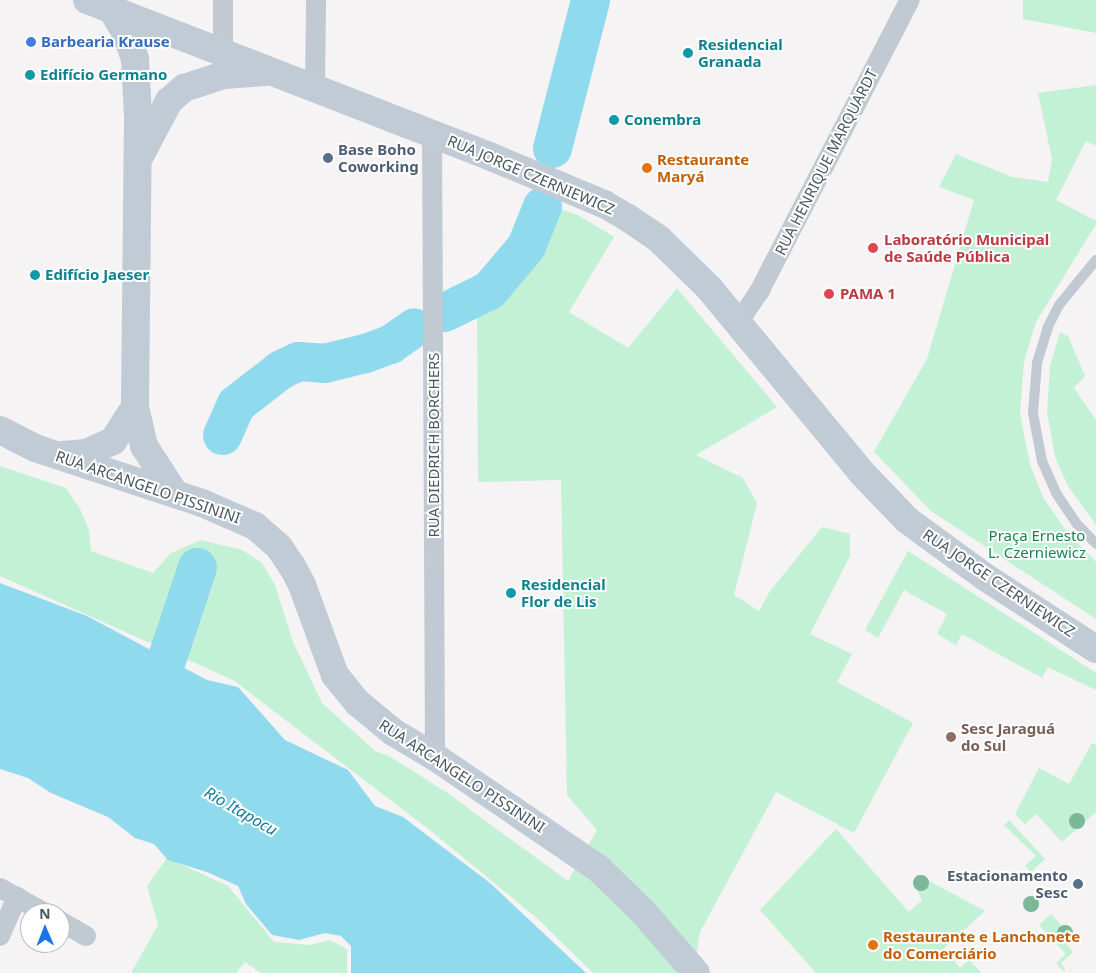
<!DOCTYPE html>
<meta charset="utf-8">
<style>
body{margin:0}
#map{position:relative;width:1096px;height:973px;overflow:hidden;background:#f5f3f3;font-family:"Noto Sans",sans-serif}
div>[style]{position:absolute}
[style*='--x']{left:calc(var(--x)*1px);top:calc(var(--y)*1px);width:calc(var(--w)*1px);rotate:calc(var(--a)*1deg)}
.green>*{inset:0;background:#c3f1d5}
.water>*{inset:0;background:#90daee}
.river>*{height:39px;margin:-19.5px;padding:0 19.5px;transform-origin:19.5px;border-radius:19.5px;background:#90daee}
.lane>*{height:10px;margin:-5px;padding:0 5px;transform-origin:5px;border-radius:5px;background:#c1cad2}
.street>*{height:20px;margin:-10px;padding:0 10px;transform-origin:10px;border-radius:10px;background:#c1cad2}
.secondary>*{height:28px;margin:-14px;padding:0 14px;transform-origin:14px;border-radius:14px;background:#c1cbd6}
.trees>*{width:16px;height:16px;margin:-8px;border-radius:50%;background:#7bb799}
.dots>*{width:14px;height:14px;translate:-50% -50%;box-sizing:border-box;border:2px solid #fff;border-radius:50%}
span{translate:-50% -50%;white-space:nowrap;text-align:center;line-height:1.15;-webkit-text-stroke:4px #fff;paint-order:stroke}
.shop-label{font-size:15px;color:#366cbe;font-weight:700}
.left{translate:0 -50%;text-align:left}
.culture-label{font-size:15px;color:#0d838f;font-weight:700}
.service-label{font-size:15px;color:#4e5e75;font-weight:700}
.right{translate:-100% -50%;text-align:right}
.food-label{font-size:15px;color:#c56008;font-weight:700}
.street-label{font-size:15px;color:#4a5661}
.health-label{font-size:15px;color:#be3a42;font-weight:700}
.park-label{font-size:15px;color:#17864f}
.education-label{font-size:15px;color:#785e54;font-weight:700}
.water-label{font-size:16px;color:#0c7c9b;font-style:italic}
.north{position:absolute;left:20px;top:903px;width:50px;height:50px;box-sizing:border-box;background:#fff;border:1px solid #b7bbc0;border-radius:50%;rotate:359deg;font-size:14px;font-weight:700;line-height:20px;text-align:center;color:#4a5661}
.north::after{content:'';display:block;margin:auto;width:18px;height:22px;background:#1a73e8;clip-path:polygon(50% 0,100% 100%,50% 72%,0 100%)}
</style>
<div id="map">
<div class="green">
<div style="clip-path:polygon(1023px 0,1096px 0,1096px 33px,1023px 19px)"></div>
<div style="clip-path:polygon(1096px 85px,1096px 146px,1086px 141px,1056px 200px,1096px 221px,1096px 224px,1036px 322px,1024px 361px,1020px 414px,1030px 465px,1044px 499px,1067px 532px,1096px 562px,1096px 619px,931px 511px,874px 452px,927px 359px,974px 200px,939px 187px,956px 154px,1012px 177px,1048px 182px,1052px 159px,1038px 93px)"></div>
<div style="clip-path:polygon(529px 198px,578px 215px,614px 237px,569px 312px,628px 348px,677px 288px,777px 407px,696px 455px,743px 478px,757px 503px,734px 595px,759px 611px,770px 591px,822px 527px,850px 534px,850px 556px,810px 634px,852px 654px,837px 682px,913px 723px,854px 833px,776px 792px,700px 932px,693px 973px,593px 973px,538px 919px,431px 831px,233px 680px,0 576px,0 466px,66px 488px,80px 509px,89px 530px,91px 551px,153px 573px,171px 553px,201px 540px,242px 550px,262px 563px,275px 585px,293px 642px,322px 703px,375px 751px,389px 756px,446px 792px,568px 881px,597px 830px,567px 795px,561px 480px,478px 482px,477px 311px,450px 311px,451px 287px,475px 279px,510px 252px)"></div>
<div style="clip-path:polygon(1060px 332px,1068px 336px,1085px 376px,1074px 388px,1096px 420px,1096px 525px,1068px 486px,1055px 457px,1047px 412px,1050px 366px)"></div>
<div style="clip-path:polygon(908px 551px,1096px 673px,1096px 690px,1048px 667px,1042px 678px,962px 634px,956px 645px,937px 634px,947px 614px,904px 590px,878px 638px,865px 630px)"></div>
<div style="clip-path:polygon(1092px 743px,1096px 745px,1096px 812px,1062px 842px,1036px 814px,1025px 824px,1015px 814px,1039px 768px,1069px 784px)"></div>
<div style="clip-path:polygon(1009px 820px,1045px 859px,1031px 872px,1025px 866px,1036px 856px,1004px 825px)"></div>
<div style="clip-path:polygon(836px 829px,909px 912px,922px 900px,916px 888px,916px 874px,985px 911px,944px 948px,960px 968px,969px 960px,982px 973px,816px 973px,760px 910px)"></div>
<div style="clip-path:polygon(167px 858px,228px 886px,274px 942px,311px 945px,329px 940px,347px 949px,347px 973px,261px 973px,245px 962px,236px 973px,131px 973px,158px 925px,147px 886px)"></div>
<div style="clip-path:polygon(1051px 914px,1069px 934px,1063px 940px,1073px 952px,1061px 963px,1065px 969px,1063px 971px,1056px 963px,1066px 954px,1039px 925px)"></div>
</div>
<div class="water">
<div style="clip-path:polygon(0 583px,87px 616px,207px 680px,238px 687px,285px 740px,348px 770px,375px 806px,403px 817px,490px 883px,586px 973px,351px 973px,351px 946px,341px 936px,325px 933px,299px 940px,272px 935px,246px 904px,238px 886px,207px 872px,168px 860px,154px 844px,135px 838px,108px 817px,51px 793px,28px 778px,0 769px)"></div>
</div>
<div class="river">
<div style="--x:552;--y:148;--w:153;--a:-75.6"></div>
<div style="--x:444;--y:312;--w:50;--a:-26.1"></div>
<div style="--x:489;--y:290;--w:57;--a:-49.9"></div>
<div style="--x:526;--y:246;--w:43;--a:-68.2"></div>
<div style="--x:222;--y:435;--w:34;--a:-66"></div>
<div style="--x:236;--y:404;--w:57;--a:-37.9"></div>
<div style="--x:281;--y:369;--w:19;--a:-25"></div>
<div style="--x:298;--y:361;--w:26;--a:4"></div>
<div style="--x:324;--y:363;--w:42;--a:-13.7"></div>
<div style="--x:365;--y:353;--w:27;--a:-20"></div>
<div style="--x:390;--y:344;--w:29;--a:-35"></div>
<div style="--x:166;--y:660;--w:98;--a:-71.6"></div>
</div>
<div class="lane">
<div style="--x:1096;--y:260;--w:58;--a:129.4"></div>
<div style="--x:1059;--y:305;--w:25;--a:117"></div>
<div style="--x:1048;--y:327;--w:38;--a:107"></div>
<div style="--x:1037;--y:363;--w:50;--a:94.6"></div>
<div style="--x:1033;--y:413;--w:49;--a:79.4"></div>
<div style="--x:1042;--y:461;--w:35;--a:66"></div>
<div style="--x:1056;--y:493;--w:37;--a:56"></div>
<div style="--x:1077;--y:524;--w:28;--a:46"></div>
</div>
<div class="street">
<div style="--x:223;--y:0;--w:53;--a:90"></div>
<div style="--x:315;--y:88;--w:88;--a:-89.3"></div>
<div style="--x:432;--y:133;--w:624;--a:89.72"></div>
<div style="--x:738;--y:323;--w:40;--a:-56"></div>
<div style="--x:760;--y:290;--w:326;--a:-62.7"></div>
<div style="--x:0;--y:888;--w:51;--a:29.1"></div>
<div style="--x:60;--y:921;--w:30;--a:30"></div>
<div style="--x:0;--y:936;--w:43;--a:-66.4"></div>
</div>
<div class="secondary">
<div style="--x:87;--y:0;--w:431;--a:21.2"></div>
<div style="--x:489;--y:156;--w:125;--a:22.7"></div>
<div style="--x:604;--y:204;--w:28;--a:30"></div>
<div style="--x:628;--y:218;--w:37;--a:34"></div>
<div style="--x:659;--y:239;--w:70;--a:44.4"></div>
<div style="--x:709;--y:288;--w:239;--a:50.4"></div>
<div style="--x:861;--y:472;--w:66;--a:46.2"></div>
<div style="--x:907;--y:520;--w:97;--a:36.2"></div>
<div style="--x:985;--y:577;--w:132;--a:33"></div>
<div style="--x:112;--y:10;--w:27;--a:59"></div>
<div style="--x:126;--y:33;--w:28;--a:71"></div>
<div style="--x:135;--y:59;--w:58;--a:87"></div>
<div style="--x:138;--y:117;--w:290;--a:90.6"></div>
<div style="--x:135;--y:407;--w:40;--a:77"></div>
<div style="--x:144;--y:446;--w:57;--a:57.1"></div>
<div style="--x:141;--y:154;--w:60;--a:-62.2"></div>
<div style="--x:169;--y:101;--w:20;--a:-41"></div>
<div style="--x:184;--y:88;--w:42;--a:-18"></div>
<div style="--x:224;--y:75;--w:40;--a:-4.3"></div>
<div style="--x:0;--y:430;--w:39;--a:27"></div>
<div style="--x:35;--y:448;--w:176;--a:18.2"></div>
<div style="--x:202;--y:503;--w:58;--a:23.5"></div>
<div style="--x:255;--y:526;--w:32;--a:41"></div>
<div style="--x:279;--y:547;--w:23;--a:56"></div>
<div style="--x:292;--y:566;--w:21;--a:62"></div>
<div style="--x:302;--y:585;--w:96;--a:69.9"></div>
<div style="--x:335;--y:675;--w:36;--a:51"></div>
<div style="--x:358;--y:703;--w:45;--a:39.6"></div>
<div style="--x:393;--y:732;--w:49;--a:30.8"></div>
<div style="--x:435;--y:757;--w:199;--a:34.3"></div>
<div style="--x:599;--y:869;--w:63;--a:44.4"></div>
<div style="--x:644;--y:913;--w:79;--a:49.1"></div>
<div style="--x:63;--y:455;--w:23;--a:-5"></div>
<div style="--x:86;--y:453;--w:30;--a:-24"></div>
<div style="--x:113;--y:441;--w:40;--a:-57.1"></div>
</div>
<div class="trees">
<div style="left:1077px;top:821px"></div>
<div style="left:921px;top:883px"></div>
<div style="left:1031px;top:904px"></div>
<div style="left:1065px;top:933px"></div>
</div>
<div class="dots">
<div style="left:31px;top:42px;background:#3f7fe0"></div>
<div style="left:688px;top:53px;background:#0f9aa8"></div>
<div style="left:30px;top:75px;background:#0f9aa8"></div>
<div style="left:614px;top:120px;background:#0f9aa8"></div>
<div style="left:328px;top:158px;background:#5c6f8a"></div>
<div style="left:647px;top:168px;background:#e8710a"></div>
<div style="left:873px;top:248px;background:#e0444e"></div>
<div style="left:35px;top:275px;background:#0f9aa8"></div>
<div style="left:829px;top:294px;background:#e0444e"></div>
<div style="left:511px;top:593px;background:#0f9aa8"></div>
<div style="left:951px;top:737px;background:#8d6e63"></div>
<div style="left:1078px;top:884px;background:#5c6f8a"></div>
<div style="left:873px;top:945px;background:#e8710a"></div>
</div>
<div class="shop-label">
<span class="left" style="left:41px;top:42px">Barbearia Krause</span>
</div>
<div class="culture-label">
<span class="left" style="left:698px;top:53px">Residencial<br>Granada</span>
<span class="left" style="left:40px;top:75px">Edifício Germano</span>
<span class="left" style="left:624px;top:120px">Conembra</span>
<span class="left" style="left:45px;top:275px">Edifício Jaeser</span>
<span class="left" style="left:521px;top:593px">Residencial<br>Flor de Lis</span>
</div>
<div class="service-label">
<span class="left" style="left:338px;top:158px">Base Boho<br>Coworking</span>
<span class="right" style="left:1068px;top:884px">Estacionamento<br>Sesc</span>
</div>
<div class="food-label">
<span class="left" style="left:657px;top:168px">Restaurante<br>Maryá</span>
<span class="left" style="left:883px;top:945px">Restaurante e Lanchonete<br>do Comerciário</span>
</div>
<div class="street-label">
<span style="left:826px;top:162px;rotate:-63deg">RUA HENRIQUE MARQUARDT</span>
<span style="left:531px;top:175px;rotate:23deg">RUA JORGE CZERNIEWICZ</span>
<span style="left:434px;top:445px;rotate:-90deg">RUA DIEDRICH BORCHERS</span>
<span style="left:148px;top:487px;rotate:19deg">RUA ARCANGELO PISSININI</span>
<span style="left:999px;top:583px;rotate:34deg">RUA JORGE CZERNIEWICZ</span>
<span style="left:462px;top:776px;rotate:33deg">RUA ARCANGELO PISSININI</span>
</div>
<div class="health-label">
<span class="left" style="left:884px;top:248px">Laboratório Municipal<br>de Saúde Pública</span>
<span class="left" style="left:840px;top:294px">PAMA 1</span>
</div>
<div class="park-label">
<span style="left:1037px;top:544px">Praça Ernesto<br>L. Czerniewicz</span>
</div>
<div class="education-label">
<span class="left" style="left:961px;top:737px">Sesc Jaraguá<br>do Sul</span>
</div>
<div class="water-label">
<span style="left:241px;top:811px;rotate:30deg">Rio Itapocu</span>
</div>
<div class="north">N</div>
</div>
